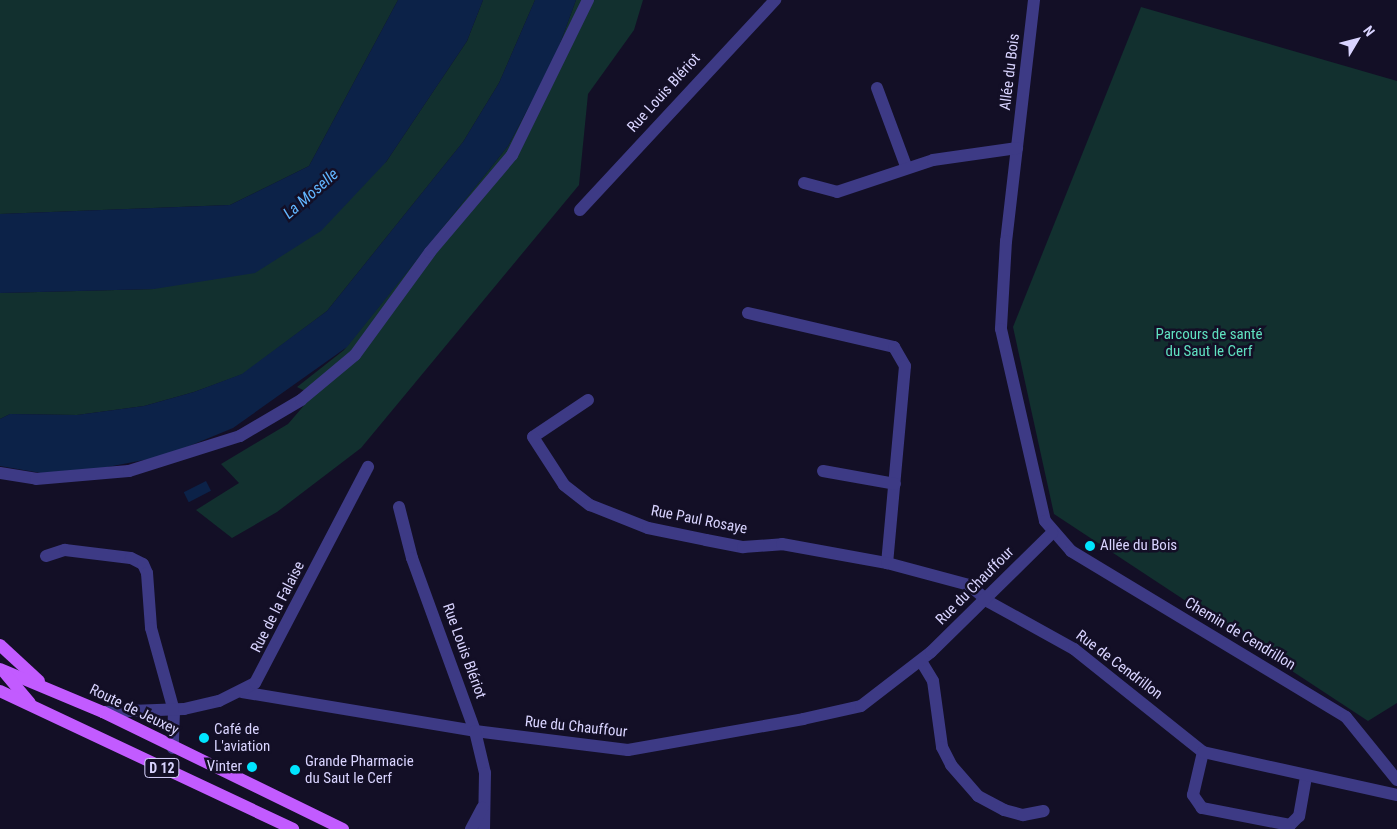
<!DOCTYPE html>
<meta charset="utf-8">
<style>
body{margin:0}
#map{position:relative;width:1397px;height:829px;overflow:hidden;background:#130f26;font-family:"Roboto Condensed",sans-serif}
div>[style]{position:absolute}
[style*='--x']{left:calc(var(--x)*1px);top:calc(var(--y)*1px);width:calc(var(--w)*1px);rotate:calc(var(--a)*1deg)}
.green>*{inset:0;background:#12302f}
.water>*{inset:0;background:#0c2248;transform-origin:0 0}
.minor>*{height:12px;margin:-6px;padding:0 6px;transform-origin:6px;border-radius:6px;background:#3d3a85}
.tertiary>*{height:12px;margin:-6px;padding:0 6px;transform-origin:6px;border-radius:6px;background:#3d3a85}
.primary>*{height:12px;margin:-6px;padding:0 6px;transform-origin:6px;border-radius:6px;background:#c25bff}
.dots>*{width:14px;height:14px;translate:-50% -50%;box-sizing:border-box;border:2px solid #130f26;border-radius:50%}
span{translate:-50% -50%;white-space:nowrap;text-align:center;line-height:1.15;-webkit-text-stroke:5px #130f26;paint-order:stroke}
.shield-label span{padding:1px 4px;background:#130f26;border:1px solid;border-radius:4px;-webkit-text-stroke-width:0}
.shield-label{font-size:14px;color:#d9d4ff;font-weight:700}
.street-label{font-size:15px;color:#d9d4ff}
.park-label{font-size:15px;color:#5fe0c0}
.poi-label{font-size:15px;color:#d9d4ff}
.left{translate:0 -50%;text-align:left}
.right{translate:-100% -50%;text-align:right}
.water-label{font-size:16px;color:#62b6ff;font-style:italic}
.north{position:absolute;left:1332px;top:15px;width:50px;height:50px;-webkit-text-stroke:4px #130f26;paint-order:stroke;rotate:53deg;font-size:14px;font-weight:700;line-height:20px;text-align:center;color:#d9d4ff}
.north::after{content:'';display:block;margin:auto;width:18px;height:22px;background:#d9d4ff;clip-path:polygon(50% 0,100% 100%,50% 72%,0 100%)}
</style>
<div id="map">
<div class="green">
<div style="clip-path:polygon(0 0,398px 0,309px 166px,230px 205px,0 214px)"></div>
<div style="clip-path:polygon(483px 0,535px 0,499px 83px,463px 142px,327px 311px,243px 374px,194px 392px,144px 406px,77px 415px,10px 414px,0 419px,0 293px,154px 289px,386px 162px,467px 41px)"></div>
<div style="clip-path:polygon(576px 0,643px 0,634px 30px,588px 94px,579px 185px,361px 448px,277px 512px,232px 538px,196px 510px,239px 483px,221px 464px,288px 424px,313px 395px,297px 387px,344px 350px,508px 146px,554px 60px)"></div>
<div style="clip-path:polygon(1141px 7px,1397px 81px,1397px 703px,1368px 721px,1054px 514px,1013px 327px)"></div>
</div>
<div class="water">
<div style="clip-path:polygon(398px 0,483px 0,467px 41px,386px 162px,321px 231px,255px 273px,154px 289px,0 293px,0 214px,230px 205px,309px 166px)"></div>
<div style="clip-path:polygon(535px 0,576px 0,554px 60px,508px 146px,347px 347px,233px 428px,165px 456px,97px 469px,41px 473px,0 466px,0 419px,10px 414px,77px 415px,144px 406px,194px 392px,242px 374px,327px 311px,463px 142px,499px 83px)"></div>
<div style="left:206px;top:481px;width:11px;height:25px;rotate:63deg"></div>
</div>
<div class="minor">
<div style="--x:1034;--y:0;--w:243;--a:96.6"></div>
<div style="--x:1006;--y:241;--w:88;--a:93.3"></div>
<div style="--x:1001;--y:329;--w:197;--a:77.1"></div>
<div style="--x:1045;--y:521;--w:40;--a:49"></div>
<div style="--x:1071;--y:551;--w:321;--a:31.1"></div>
<div style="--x:1346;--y:717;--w:81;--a:51"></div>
<div style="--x:877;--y:88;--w:83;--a:69.6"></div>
<div style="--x:804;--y:183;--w:34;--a:15"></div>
<div style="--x:837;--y:192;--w:101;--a:-18.4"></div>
<div style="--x:933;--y:160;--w:85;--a:-8.1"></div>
<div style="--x:748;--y:313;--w:150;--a:13.1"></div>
<div style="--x:894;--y:347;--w:22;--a:60"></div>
<div style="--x:905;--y:366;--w:198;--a:95.2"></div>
<div style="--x:588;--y:400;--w:66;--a:146.1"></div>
<div style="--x:533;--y:437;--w:57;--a:57.1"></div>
<div style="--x:564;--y:485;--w:33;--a:38"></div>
<div style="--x:590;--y:505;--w:62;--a:21.6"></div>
<div style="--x:648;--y:528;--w:59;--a:11.7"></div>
<div style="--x:706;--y:540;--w:38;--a:11"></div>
<div style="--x:743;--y:547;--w:39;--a:-4"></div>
<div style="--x:782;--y:544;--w:107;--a:10.3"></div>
<div style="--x:887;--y:563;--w:85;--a:15"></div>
<div style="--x:969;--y:585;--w:26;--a:40"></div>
<div style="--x:989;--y:602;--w:97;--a:28.9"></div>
<div style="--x:1074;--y:649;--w:165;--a:38.6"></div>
<div style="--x:823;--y:471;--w:73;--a:10.2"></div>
<div style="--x:0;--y:473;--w:36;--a:9"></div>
<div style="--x:36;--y:479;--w:93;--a:-4.9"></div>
<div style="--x:129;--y:471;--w:116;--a:-17.5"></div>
<div style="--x:240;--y:436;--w:71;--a:-30.5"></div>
<div style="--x:301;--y:400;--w:70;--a:-39.8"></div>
<div style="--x:355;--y:355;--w:127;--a:-53.9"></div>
<div style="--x:430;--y:252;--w:127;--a:-49.8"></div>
<div style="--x:512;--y:155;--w:173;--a:-63.9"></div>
<div style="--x:46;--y:556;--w:20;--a:-18"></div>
<div style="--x:65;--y:550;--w:66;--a:6.9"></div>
<div style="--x:131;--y:558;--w:13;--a:27"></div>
<div style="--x:143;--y:564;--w:10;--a:66"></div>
<div style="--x:147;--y:573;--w:55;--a:85.8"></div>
<div style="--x:151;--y:628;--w:86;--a:74.5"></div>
<div style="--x:174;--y:711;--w:37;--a:92"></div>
<div style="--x:921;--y:661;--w:23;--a:59"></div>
<div style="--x:933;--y:681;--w:67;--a:82.2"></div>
<div style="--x:942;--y:747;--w:20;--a:63"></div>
<div style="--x:951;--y:765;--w:41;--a:48.9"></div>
<div style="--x:978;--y:796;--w:30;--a:28"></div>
<div style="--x:1004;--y:810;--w:20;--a:15"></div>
<div style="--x:1023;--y:815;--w:21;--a:-11"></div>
<div style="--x:242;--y:692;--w:236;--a:9.5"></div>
<div style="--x:475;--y:731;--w:154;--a:7.1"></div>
<div style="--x:628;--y:750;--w:178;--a:-10"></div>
<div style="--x:803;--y:719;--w:59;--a:-12.6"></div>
<div style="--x:861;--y:706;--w:88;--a:-37.6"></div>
<div style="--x:931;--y:652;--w:170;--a:-44.5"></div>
<div style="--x:103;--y:712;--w:81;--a:-2.1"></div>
<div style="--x:184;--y:709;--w:36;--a:-13"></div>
<div style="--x:219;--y:701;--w:40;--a:-26.6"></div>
<div style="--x:255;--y:683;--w:244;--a:-62.4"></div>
<div style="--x:1306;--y:777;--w:40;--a:100"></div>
<div style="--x:1299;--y:816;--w:13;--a:135"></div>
<div style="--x:1290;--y:825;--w:90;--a:-169.1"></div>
<div style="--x:1202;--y:808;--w:16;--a:-125"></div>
<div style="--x:1193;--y:795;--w:44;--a:-76.9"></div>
<div style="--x:1203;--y:752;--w:199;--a:12.5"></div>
</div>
<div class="tertiary">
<div style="--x:580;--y:210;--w:287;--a:-47.1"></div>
<div style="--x:399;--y:507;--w:53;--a:75.7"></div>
<div style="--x:412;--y:558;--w:184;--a:70"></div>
<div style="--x:475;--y:731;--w:43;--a:76.6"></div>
<div style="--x:485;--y:773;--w:56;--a:91"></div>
<div style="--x:471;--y:829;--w:24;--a:-62"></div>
</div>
<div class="primary">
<div style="--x:0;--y:645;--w:53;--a:42.7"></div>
<div style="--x:0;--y:669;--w:112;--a:22.7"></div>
<div style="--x:103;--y:712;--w:267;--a:26"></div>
<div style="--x:4;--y:672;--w:40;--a:50"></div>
<div style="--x:0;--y:691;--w:324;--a:25.2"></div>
</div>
<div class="dots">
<div style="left:1090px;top:546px;background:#00e5ff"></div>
<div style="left:204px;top:738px;background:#00e5ff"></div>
<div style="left:252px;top:767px;background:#00e5ff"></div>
<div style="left:295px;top:770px;background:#00e5ff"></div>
</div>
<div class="shield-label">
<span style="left:162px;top:768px">D 12</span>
</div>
<div class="street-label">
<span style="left:1010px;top:72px;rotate:-83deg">Allée du Bois</span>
<span style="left:664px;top:93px;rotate:-48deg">Rue Louis Blériot</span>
<span style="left:699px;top:520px;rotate:11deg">Rue Paul Rosaye</span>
<span style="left:975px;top:586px;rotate:-45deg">Rue du Chauffour</span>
<span style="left:278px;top:607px;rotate:-63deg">Rue de la Falaise</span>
<span style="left:1240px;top:634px;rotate:31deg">Chemin de Cendrillon</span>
<span style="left:464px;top:651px;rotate:70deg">Rue Louis Blériot</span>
<span style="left:1119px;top:665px;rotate:37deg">Rue de Cendrillon</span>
<span style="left:134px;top:710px;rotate:26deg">Route de Jeuxey</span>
<span style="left:576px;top:727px;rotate:6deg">Rue du Chauffour</span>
</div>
<div class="park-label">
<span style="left:1209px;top:343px">Parcours de santé<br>du Saut le Cerf</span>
</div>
<div class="poi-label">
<span class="left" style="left:1100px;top:546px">Allée du Bois</span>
<span class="left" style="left:214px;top:738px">Café de<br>L'aviation</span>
<span class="left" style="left:305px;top:770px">Grande Pharmacie<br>du Saut le Cerf</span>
<span class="right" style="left:242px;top:767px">Vinter</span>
</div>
<div class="water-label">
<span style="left:311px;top:194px;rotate:-41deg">La Moselle</span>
</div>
<div class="north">N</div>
</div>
